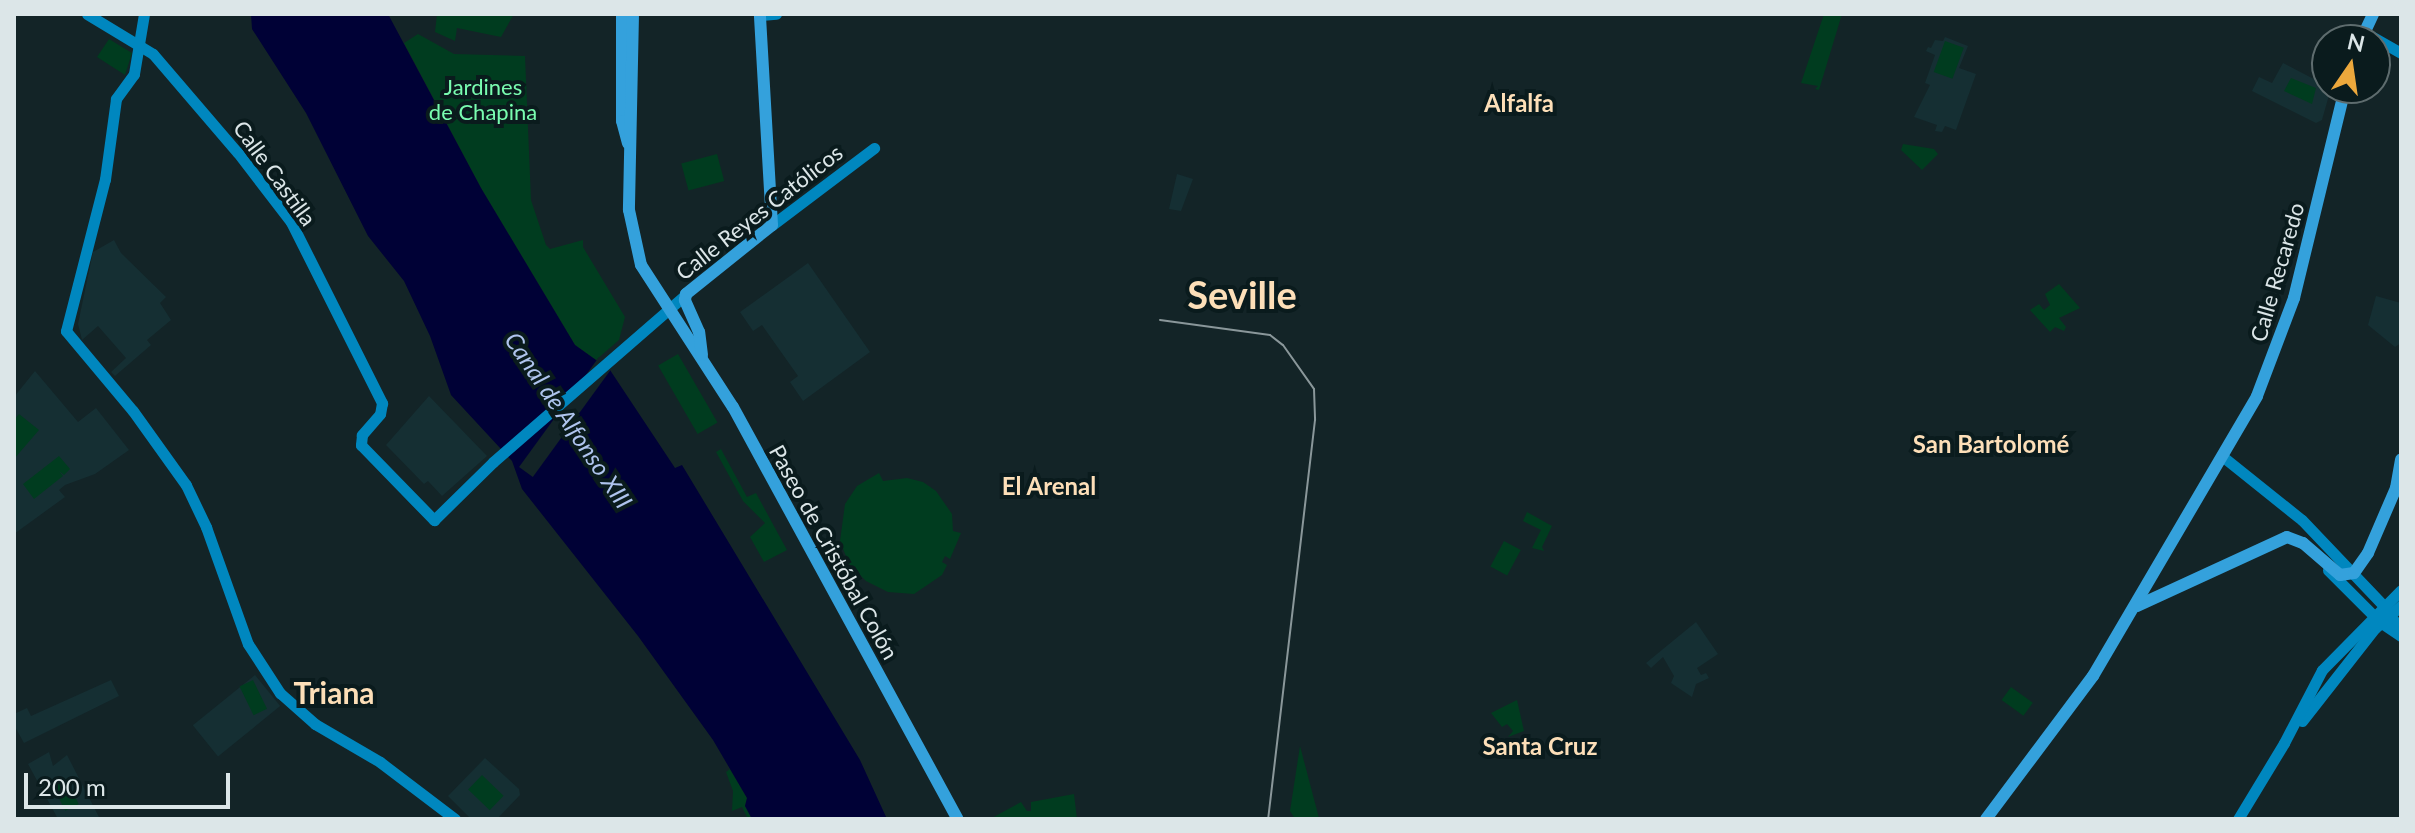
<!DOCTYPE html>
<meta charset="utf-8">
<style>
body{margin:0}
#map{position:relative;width:2415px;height:833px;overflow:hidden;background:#132427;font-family:Lato,sans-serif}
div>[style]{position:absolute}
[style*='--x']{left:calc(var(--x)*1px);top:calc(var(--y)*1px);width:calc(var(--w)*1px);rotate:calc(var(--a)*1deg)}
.built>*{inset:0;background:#152f33;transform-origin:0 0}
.green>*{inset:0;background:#003c1f;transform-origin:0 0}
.water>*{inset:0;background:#000136}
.pier>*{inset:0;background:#132427;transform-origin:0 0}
.secondary>*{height:11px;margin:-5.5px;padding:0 5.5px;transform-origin:5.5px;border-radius:5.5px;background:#0087bf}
.primary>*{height:12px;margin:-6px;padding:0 6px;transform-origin:6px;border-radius:6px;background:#34a1dc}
.tram>*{height:2px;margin:-1px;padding:0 1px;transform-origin:1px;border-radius:1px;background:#8a979a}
span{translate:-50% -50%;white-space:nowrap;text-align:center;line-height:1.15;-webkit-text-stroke:8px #0a1b1d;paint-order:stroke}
.park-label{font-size:22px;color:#79fcb0}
.street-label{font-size:22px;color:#dce6e8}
.neighbourhood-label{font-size:24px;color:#fddfb8;font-weight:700}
.water-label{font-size:24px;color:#afc4ee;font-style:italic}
.district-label{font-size:30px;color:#fddfb8;font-weight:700}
.town-label{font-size:38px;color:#fddfb8;font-weight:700}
.frame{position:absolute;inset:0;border:16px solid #dce6e8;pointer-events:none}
.north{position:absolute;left:2311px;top:24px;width:80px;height:80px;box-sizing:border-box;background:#0a1b1d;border:2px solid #5e6c6e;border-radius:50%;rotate:13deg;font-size:22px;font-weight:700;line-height:32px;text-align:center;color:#dce6e8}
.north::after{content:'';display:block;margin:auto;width:28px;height:36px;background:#eda83c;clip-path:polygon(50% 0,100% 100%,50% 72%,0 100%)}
.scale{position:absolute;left:24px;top:773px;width:206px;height:36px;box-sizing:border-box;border:4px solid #dce6e8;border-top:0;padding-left:10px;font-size:24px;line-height:28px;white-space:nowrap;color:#dce6e8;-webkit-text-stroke:6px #0a1b1d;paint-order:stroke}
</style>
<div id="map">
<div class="built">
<div style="clip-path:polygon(1945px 37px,1968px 46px,1959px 68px,1976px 74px,1956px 130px,1945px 126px,1942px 132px,1935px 131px,1937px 125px,1914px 117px,1930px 85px,1925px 83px,1935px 55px,1926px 51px,1928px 47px,1931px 48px,1935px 40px,1943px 41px)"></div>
<div style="clip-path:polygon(2283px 63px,2331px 88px,2322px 120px,2316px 123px,2252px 91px,2259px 77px,2272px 83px)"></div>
<div style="clip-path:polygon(1177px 174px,1193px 179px,1181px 211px,1169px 209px)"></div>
<div style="clip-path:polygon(114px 240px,121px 253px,166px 297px,160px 303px,171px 320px,147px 340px,151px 345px,115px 376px,111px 372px,126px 358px,98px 326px,82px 340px,78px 324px,93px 252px)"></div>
<div style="clip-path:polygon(808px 263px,870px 352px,803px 401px,790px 382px,798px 376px,762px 325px,753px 331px,740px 312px)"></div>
<div style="clip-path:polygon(2376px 296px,2401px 303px,2401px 343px,2395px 347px,2368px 325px)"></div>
<div style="clip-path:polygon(35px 371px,78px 422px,96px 408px,129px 450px,95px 474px,65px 485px,59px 490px,65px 497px,14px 534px,14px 397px)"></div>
<div style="clip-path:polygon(429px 396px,487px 456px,442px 496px,428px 481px,424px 484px,386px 445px)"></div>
<div style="clip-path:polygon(1696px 622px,1718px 654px,1697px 668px,1701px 675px,1706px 673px,1709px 678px,1696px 684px,1692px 697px,1671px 683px,1674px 676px,1663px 657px,1651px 668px,1646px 663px)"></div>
<div style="left:255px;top:675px;width:40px;height:80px;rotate:51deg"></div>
<div style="clip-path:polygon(111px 680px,119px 696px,24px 743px,14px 725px,14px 714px,27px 708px,31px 716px)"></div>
<div style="clip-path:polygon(49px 752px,53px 766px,67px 755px,100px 819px,58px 819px,28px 764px)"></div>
<div style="clip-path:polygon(485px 758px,519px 789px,520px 795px,497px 819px,471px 819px,448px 796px)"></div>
</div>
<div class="green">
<div style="clip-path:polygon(437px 14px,514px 14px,501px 37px,457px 28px,455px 41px,435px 32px)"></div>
<div style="clip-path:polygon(1824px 14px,1842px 14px,1819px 90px,1815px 89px,1818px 86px,1801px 83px)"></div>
<div style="clip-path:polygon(418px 34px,454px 54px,525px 56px,531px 200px,546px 245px,550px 249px,583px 240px,583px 247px,625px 317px,619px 340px,596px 360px,575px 345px,481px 188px,404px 43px)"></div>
<div style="clip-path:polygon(109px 39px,132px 53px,125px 75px,97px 57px)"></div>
<div style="left:1945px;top:41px;width:20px;height:33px;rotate:20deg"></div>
<div style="clip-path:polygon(2291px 78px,2316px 88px,2312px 104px,2284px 91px)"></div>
<div style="clip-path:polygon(1903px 144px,1934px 149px,1938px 154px,1922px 170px,1901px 150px)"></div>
<div style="left:717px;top:154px;width:28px;height:37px;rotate:75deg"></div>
<div style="clip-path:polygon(2059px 284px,2080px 308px,2059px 318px,2066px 327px,2064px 331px,2055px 327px,2050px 332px,2030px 310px,2039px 304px,2044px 310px,2050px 305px,2045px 294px)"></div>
<div style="left:678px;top:354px;width:79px;height:23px;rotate:60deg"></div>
<div style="clip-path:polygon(19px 414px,39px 430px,14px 459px,14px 420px)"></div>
<div style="clip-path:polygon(721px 449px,747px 497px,756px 493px,787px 550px,764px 562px,750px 537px,765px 523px,743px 501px,716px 452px)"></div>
<div style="clip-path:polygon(59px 456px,70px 469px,64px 475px,59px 471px,63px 476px,34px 499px,23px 484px)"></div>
<div style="clip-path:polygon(879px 473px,883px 481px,907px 478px,923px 482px,936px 491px,952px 514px,953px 531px,961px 533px,950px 559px,945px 556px,942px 562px,947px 565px,942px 575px,914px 594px,888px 592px,866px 581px,849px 564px,840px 541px,845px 504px,857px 486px)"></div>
<div style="clip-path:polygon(1527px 512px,1552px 526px,1542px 547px,1544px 551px,1532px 548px,1541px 530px,1523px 521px)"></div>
<div style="left:1504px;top:541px;width:19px;height:29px;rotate:28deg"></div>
<div style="left:253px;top:680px;width:32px;height:15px;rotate:64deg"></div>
<div style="left:2011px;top:687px;width:27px;height:16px;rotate:36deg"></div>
<div style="clip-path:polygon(1517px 700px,1524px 731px,1508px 737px,1513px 731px,1507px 724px,1502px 727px,1491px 713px)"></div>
<div style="clip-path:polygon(1300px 746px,1319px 818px,1313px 819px,1295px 819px,1290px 811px)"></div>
<div style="clip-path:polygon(730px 769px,747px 798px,745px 806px,752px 819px,748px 819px,742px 807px,732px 811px,733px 791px,726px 772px)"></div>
<div style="left:482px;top:775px;width:30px;height:20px;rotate:44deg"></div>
<div style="left:66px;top:779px;width:28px;height:15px;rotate:63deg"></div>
<div style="clip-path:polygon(1074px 794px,1077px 819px,990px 819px,1021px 802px,1027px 811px,1031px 811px,1031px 802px)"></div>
</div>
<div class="water">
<div style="clip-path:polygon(251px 14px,388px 14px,481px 188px,575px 345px,610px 370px,675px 468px,682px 465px,860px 760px,887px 819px,752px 819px,745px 806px,747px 798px,713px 740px,638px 636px,522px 489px,512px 461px,451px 395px,430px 336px,404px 281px,368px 236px,306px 113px,252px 29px)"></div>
</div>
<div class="pier">
<div style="left:599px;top:357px;width:17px;height:136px;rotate:36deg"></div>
</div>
<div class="secondary">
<div style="--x:87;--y:14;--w:77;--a:31.2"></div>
<div style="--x:153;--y:54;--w:130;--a:49.4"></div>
<div style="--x:238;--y:153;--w:87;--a:52.5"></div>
<div style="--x:291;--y:222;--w:203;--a:63.3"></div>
<div style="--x:382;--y:403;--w:11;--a:100"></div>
<div style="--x:380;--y:414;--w:28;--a:131"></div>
<div style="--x:362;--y:435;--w:10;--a:96"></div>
<div style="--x:361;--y:445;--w:105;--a:45.8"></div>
<div style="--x:434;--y:520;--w:83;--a:-44.5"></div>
<div style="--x:493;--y:462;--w:256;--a:-41"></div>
<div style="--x:144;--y:14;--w:61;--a:99.5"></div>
<div style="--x:134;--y:74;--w:31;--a:126"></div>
<div style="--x:116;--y:99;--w:81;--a:97.8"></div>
<div style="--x:105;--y:179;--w:157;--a:104.4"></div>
<div style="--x:66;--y:331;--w:104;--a:50.1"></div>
<div style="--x:133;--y:411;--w:91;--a:54.4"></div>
<div style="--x:186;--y:485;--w:47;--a:64.5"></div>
<div style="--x:206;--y:527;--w:124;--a:70.3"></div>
<div style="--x:248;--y:644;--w:59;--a:56.9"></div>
<div style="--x:280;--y:693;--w:47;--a:41.5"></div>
<div style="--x:315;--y:724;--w:75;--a:30.3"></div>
<div style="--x:380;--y:762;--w:94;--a:37.2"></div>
<div style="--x:760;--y:15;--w:16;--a:-4"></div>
<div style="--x:2364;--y:32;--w:43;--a:29.6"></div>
<div style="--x:772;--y:225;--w:128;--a:-37"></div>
<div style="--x:2222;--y:456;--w:102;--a:38.7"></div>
<div style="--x:2302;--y:520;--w:117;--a:46.4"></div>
<div style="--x:2383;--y:605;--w:32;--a:55"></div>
<div style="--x:2328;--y:570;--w:74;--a:45"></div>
<div style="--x:2380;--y:622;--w:25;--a:34"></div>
<div style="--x:2302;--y:721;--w:118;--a:-51.9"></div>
<div style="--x:2375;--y:628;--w:35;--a:-41"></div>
<div style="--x:2238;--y:819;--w:89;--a:-58.8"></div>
<div style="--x:2284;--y:743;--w:82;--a:-62.5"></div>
<div style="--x:2322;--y:670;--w:112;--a:-45.4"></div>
</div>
<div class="primary">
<div style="--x:622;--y:14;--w:107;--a:90"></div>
<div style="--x:622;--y:121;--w:23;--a:75"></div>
<div style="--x:633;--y:14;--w:196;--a:91.2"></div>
<div style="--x:629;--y:210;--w:56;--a:77.7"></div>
<div style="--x:641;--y:265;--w:169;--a:57.1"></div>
<div style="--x:733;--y:407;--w:469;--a:61.4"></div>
<div style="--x:2361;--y:40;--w:29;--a:-65"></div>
<div style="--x:702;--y:355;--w:23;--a:-97"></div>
<div style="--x:699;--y:332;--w:35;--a:-114"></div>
<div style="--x:685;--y:300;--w:6;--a:-81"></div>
<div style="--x:686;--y:294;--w:110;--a:-38.7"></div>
<div style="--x:772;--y:225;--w:211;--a:-93.3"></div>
<div style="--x:2137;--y:606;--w:165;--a:-24.7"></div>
<div style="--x:2287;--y:537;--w:17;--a:21"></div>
<div style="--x:2303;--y:543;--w:49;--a:40.9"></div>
<div style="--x:2340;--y:575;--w:14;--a:-8"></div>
<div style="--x:2354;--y:573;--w:24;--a:-55"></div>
<div style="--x:2368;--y:553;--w:71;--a:-66.7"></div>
<div style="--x:2396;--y:488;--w:29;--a:-80"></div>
<div style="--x:1986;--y:819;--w:179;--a:-53.2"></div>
<div style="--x:2093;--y:676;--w:324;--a:-59.6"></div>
<div style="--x:2257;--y:396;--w:105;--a:-69.3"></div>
<div style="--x:2294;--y:298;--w:216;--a:-76.3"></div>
</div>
<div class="tram">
<div style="--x:1160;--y:320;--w:111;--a:7.8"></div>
<div style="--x:1270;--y:335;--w:16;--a:38"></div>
<div style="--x:1283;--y:345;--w:54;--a:54.8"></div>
<div style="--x:1314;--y:389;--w:31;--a:88"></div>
<div style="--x:1315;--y:420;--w:402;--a:96.7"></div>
</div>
<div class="park-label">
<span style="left:483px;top:99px">Jardines<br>de Chapina</span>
</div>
<div class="street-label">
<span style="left:275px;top:173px;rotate:54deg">Calle Castilla</span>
<span style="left:759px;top:212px;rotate:-38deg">Calle Reyes Católicos</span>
<span style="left:2277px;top:272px;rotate:-74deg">Calle Recaredo</span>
<span style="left:834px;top:552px;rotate:61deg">Paseo de Cristóbal Colón</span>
</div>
<div class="neighbourhood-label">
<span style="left:1519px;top:103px">Alfalfa</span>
<span style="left:1991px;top:444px">San Bartolomé</span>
<span style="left:1049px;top:486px">El Arenal</span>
<span style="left:1540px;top:746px">Santa Cruz</span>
</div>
<div class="water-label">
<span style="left:569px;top:420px;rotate:56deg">Canal de Alfonso XIII</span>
</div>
<div class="district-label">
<span style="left:334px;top:692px">Triana</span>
</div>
<div class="town-label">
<span style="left:1242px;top:295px">Seville</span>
</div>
<div class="frame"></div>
<div class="north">N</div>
<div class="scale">200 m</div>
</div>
